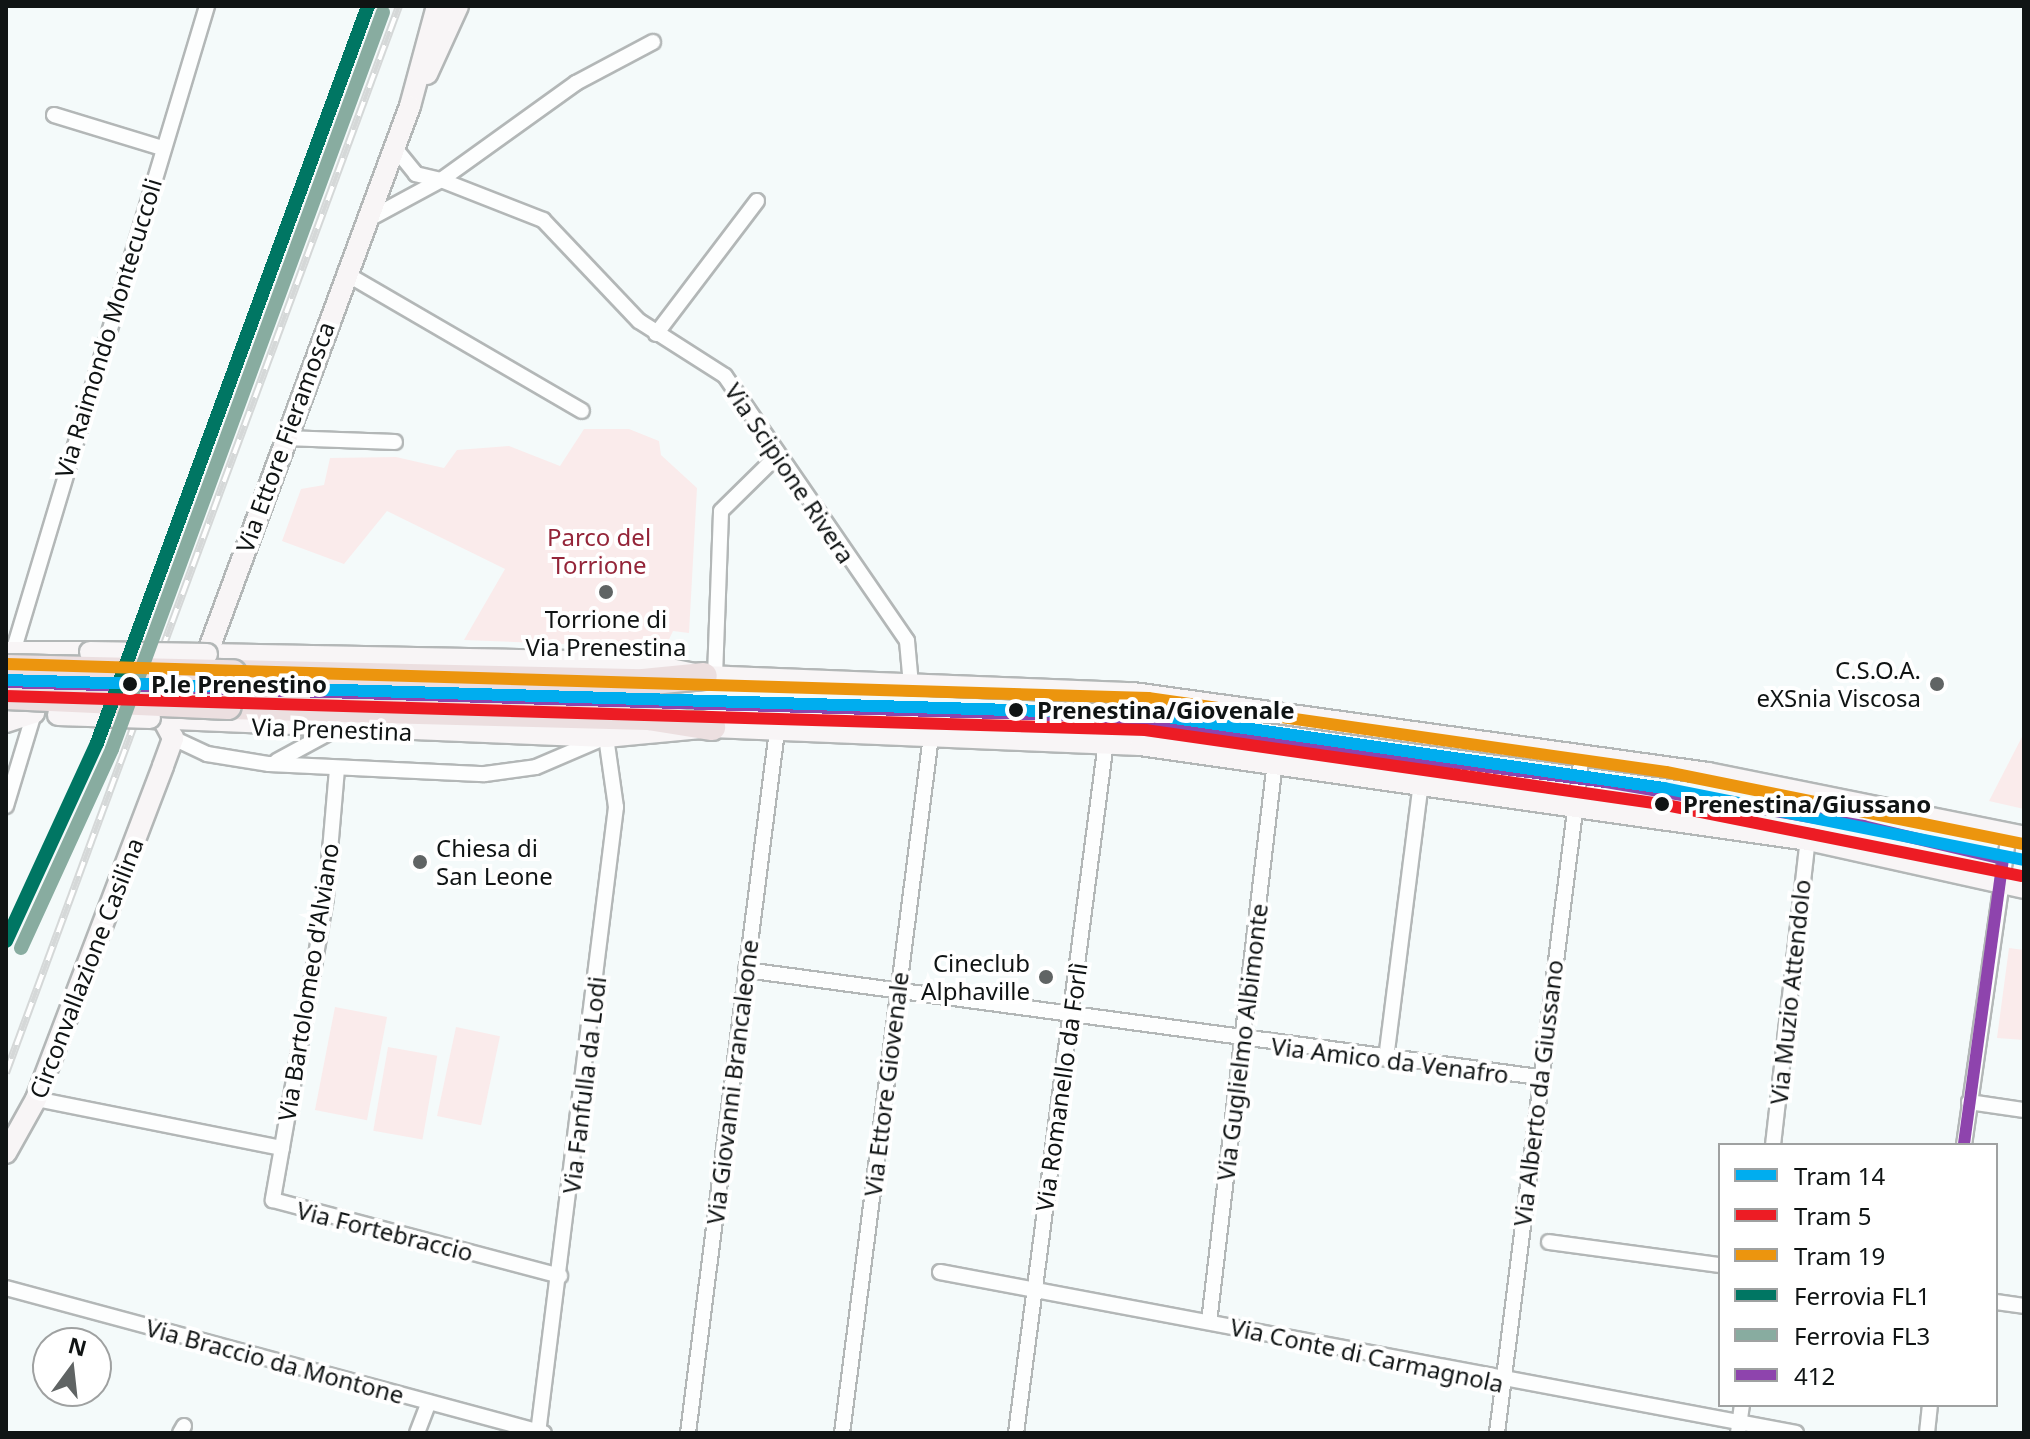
<!DOCTYPE html>
<meta charset="utf-8">
<style>
body{margin:0}
#map{position:relative;width:2030px;height:1439px;overflow:hidden;background:#f4fafa;font-family:"Noto Sans",sans-serif}
div>[style]{position:absolute}
[style*='--x']{left:calc(var(--x)*1px);top:calc(var(--y)*1px);width:calc(var(--w)*1px);rotate:calc(var(--a)*1deg)}
.green>*{inset:0;background:#faebeb;transform-origin:0 0}
.roads{filter:drop-shadow(2px 0 #b3b7b7) drop-shadow(-2px 0 #b3b7b7) drop-shadow(0 2px #b3b7b7) drop-shadow(0 -2px #b3b7b7)}
.street>*{height:14px;margin:-7px;padding:0 7px;transform-origin:7px;border-radius:7px;background:#fdfefe}
.secondary>*{height:20px;margin:-10px;padding:0 10px;transform-origin:10px;border-radius:10px;background:#f8f5f6}
.highway>*{height:26px;margin:-13px;padding:0 13px;transform-origin:13px;border-radius:13px;background:#ecdfe0}
.rail>*{height:8px;margin-top:-4px;transform-origin:0;background:repeating-linear-gradient(90deg,#fff 0 15px,#d5d8d8 0 30px);box-sizing:border-box;border-block:2px solid #d5d8d8}
.bridges{filter:drop-shadow(2px 0 #b3b7b7) drop-shadow(-2px 0 #b3b7b7) drop-shadow(0 2px #b3b7b7) drop-shadow(0 -2px #b3b7b7)}
.secondary-bridge>*{height:20px;margin:-10px;padding:0 10px;transform-origin:10px;border-radius:10px;background:#f8f5f6}
.highway-bridge>*{height:26px;margin:-13px;padding:0 13px;transform-origin:13px;border-radius:13px;background:#ecdfe0}
.bus-1>*{height:12px;margin:-6px;padding:0 6px;transform-origin:6px;border-radius:6px;background:#8e44ad}
.rail-1>*{height:14px;margin:-7px;padding:0 7px;transform-origin:7px;border-radius:7px;background:#007663}
.rail-2>*{height:14px;margin:-7px;padding:0 7px;transform-origin:7px;border-radius:7px;background:#88aca0}
.tram-1>*{height:12px;margin:-6px;padding:0 6px;transform-origin:6px;border-radius:6px;background:#00adef}
.tram-2>*{height:12px;margin:-6px;padding:0 6px;transform-origin:6px;border-radius:6px;background:#ed1c24}
.tram-3>*{height:12px;margin:-6px;padding:0 6px;transform-origin:6px;border-radius:6px;background:#ec950e}
.dots>*{width:22px;height:22px;translate:-50% -50%;box-sizing:border-box;border:4px solid #fff;border-radius:50%}
span{translate:-50% -50%;white-space:nowrap;text-align:center;line-height:1.15;-webkit-text-stroke:8px #fff;paint-order:stroke}
.street-label{font-size:24px;color:#101414}
.park-label{font-size:24px;color:#942539}
.poi-label{font-size:24px;color:#101414}
.right{translate:-100% -50%;text-align:right}
.left{translate:0 -50%;text-align:left}
.stop-label{font-size:24px;color:#101414;font-weight:700}
.frame{position:absolute;inset:0;border:8px solid #101414;pointer-events:none}
.legend{position:absolute;left:1718px;top:1143px;width:280px;height:264px;box-sizing:border-box;background:#fff;border:2px solid #9fa1a1;margin:0;padding:10px 14px;list-style:none;font-size:24px;color:#101414}
.legend li{display:flex;align-items:center;gap:16px;height:40px}
.legend b{width:40px;border:2px solid #9fa1a1}
.north{position:absolute;left:32px;top:1327px;width:80px;height:80px;box-sizing:border-box;background:#fff;border:2px solid #9fa1a1;border-radius:50%;rotate:15deg;font-size:22px;font-weight:700;line-height:32px;text-align:center;color:#101414}
.north::after{content:'';display:block;margin:auto;width:28px;height:36px;background:#606464;clip-path:polygon(50% 0,100% 100%,50% 72%,0 100%)}
</style>
<div id="map">
<div class="green">
<div style="clip-path:polygon(584px 429px,629px 429px,659px 441px,661px 455px,697px 488px,689px 633px,673px 631px,665px 648px,464px 640px,505px 569px,387px 511px,344px 564px,282px 541px,301px 489px,324px 485px,330px 458px,396px 457px,444px 468px,457px 450px,509px 446px,560px 466px)"></div>
<div style="clip-path:polygon(2024px 733px,2024px 809px,1989px 801px)"></div>
<div style="clip-path:polygon(2009px 948px,2024px 950px,2024px 1040px,1997px 1038px)"></div>
<div style="left:335px;top:1007px;width:53px;height:105px;rotate:11deg"></div>
<div style="left:456px;top:1027px;width:45px;height:91px;rotate:12deg"></div>
<div style="left:388px;top:1047px;width:50px;height:85px;rotate:10deg"></div>
</div>
<div class="roads">
<div class="street">
<div style="--x:653;--y:42;--w:87;--a:152"></div>
<div style="--x:576;--y:83;--w:166;--a:144.3"></div>
<div style="--x:441;--y:180;--w:110;--a:21.4"></div>
<div style="--x:543;--y:220;--w:139;--a:46.5"></div>
<div style="--x:639;--y:321;--w:102;--a:32.6"></div>
<div style="--x:725;--y:376;--w:321;--a:55.5"></div>
<div style="--x:907;--y:641;--w:44;--a:84.8"></div>
<div style="--x:54;--y:115;--w:113;--a:17"></div>
<div style="--x:369;--y:219;--w:82;--a:-28.4"></div>
<div style="--x:441;--y:180;--w:26;--a:-167"></div>
<div style="--x:416;--y:174;--w:35;--a:-129"></div>
<div style="--x:345;--y:273;--w:274;--a:30.2"></div>
<div style="--x:656;--y:334;--w:167;--a:-52.8"></div>
<div style="--x:285;--y:438;--w:110;--a:2.1"></div>
<div style="--x:13;--y:652;--w:675;--a:-73.28"></div>
<div style="--x:715;--y:676;--w:165;--a:-87.9"></div>
<div style="--x:721;--y:511;--w:77;--a:-44.5"></div>
<div style="--x:173;--y:738;--w:38;--a:25"></div>
<div style="--x:207;--y:754;--w:63;--a:9.2"></div>
<div style="--x:269;--y:764;--w:216;--a:2.7"></div>
<div style="--x:485;--y:774;--w:51;--a:-7.8"></div>
<div style="--x:536;--y:767;--w:76;--a:-23.2"></div>
<div style="--x:606;--y:737;--w:71;--a:81.9"></div>
<div style="--x:616;--y:807;--w:631;--a:97.1"></div>
<div style="--x:277;--y:761;--w:65;--a:-28.5"></div>
<div style="--x:337;--y:769;--w:129;--a:94.9"></div>
<div style="--x:326;--y:898;--w:307;--a:100"></div>
<div style="--x:273;--y:1200;--w:297;--a:14.8"></div>
<div style="--x:6;--y:806;--w:97;--a:-73.2"></div>
<div style="--x:746;--y:970;--w:799;--a:7.69"></div>
<div style="--x:1386;--y:1059;--w:279;--a:-82.8"></div>
<div style="--x:36;--y:1099;--w:251;--a:11.3"></div>
<div style="--x:1969;--y:1102;--w:56;--a:8.3"></div>
<div style="--x:1773;--y:1145;--w:307;--a:-83.5"></div>
<div style="--x:1964;--y:1145;--w:315;--a:-81.8"></div>
<div style="--x:1549;--y:1242;--w:173;--a:7.7"></div>
<div style="--x:940;--y:1272;--w:871;--a:10.65"></div>
<div style="--x:6;--y:1288;--w:557;--a:15.08"></div>
<div style="--x:1996;--y:1302;--w:28;--a:8"></div>
<div style="--x:1209;--y:1322;--w:564;--a:-83.28"></div>
<div style="--x:180;--y:1433;--w:8;--a:-60"></div>
<div style="--x:417;--y:1433;--w:33;--a:-69"></div>
<div style="--x:688;--y:1433;--w:709;--a:-82.78"></div>
<div style="--x:842;--y:1433;--w:703;--a:-82.72"></div>
<div style="--x:1016;--y:1433;--w:697;--a:-82.58"></div>
<div style="--x:1497;--y:1433;--w:684;--a:-82.86"></div>
<div style="--x:1738;--y:1433;--w:28;--a:-82"></div>
<div style="--x:1927;--y:1433;--w:28;--a:-84"></div>
</div>
<div class="secondary">
<div style="--x:437;--y:6;--w:104;--a:105.1"></div>
<div style="--x:410;--y:106;--w:584;--a:110.33"></div>
<div style="--x:207;--y:654;--w:429;--a:1.1"></div>
<div style="--x:636;--y:662;--w:69;--a:11.6"></div>
<div style="--x:704;--y:676;--w:429;--a:2.3"></div>
<div style="--x:1133;--y:693;--w:581;--a:7.92"></div>
<div style="--x:1708;--y:773;--w:322;--a:11.4"></div>
<div style="--x:427;--y:74;--w:75;--a:-65.5"></div>
<div style="--x:6;--y:652;--w:84;--a:0"></div>
<div style="--x:14;--y:663;--w:29;--a:90"></div>
<div style="--x:14;--y:692;--w:29;--a:46"></div>
<div style="--x:150;--y:718;--w:456;--a:2.4"></div>
<div style="--x:606;--y:737;--w:106;--a:-5.4"></div>
<div style="--x:712;--y:727;--w:428;--a:2.4"></div>
<div style="--x:1140;--y:745;--w:675;--a:8.09"></div>
<div style="--x:1808;--y:840;--w:221;--a:12.5"></div>
<div style="--x:6;--y:722;--w:29;--a:-18"></div>
<div style="--x:6;--y:1153;--w:62;--a:-60.9"></div>
<div style="--x:36;--y:1099;--w:356;--a:-69.1"></div>
<div style="--x:163;--y:766;--w:30;--a:-70"></div>
<div style="--x:173;--y:738;--w:21;--a:-118"></div>
</div>
<div class="highway">
<div style="--x:233;--y:673;--w:410;--a:1.3"></div>
<div style="--x:643;--y:682;--w:61;--a:-5.6"></div>
<div style="--x:228;--y:706;--w:420;--a:1.5"></div>
<div style="--x:648;--y:717;--w:65;--a:8.9"></div>
</div>
</div>
<div class="rail">
<div style="--x:6;--y:1073;--w:1137;--a:-69.78"></div>
</div>
<div class="bridges">
<div class="secondary-bridge">
<div style="--x:90;--y:652;--w:117;--a:1"></div>
<div style="--x:58;--y:715;--w:92;--a:1.9"></div>
</div>
<div class="highway-bridge">
<div style="--x:6;--y:668;--w:227;--a:1.3"></div>
<div style="--x:6;--y:696;--w:222;--a:2.6"></div>
</div>
</div>
<div class="bus-1">
<div style="--x:6;--y:682;--w:1089;--a:1.79"></div>
<div style="--x:1094;--y:716;--w:516;--a:7.35"></div>
<div style="--x:1606;--y:782;--w:261;--a:9.7"></div>
<div style="--x:1863;--y:826;--w:144;--a:13.3"></div>
<div style="--x:2003;--y:859;--w:289;--a:97.8"></div>
</div>
<div class="rail-1">
<div style="--x:6;--y:941;--w:218;--a:-65.3"></div>
<div style="--x:97;--y:743;--w:785;--a:-69.81"></div>
</div>
<div class="rail-2">
<div style="--x:21;--y:948;--w:219;--a:-65.4"></div>
<div style="--x:112;--y:749;--w:785;--a:-69.81"></div>
</div>
<div class="tram-1">
<div style="--x:6;--y:680;--w:1141;--a:1.71"></div>
<div style="--x:1146;--y:714;--w:523;--a:8.13"></div>
<div style="--x:1664;--y:788;--w:367;--a:11.3"></div>
</div>
<div class="tram-2">
<div style="--x:6;--y:696;--w:1140;--a:1.71"></div>
<div style="--x:1145;--y:730;--w:521;--a:8.16"></div>
<div style="--x:1661;--y:804;--w:367;--a:11.3"></div>
</div>
<div class="tram-3">
<div style="--x:6;--y:664;--w:1143;--a:1.71"></div>
<div style="--x:1148;--y:698;--w:523;--a:8.13"></div>
<div style="--x:1666;--y:772;--w:365;--a:11.4"></div>
</div>
<div class="dots">
<div style="left:606px;top:592px;background:#606464"></div>
<div style="left:130px;top:684px;background:#101414"></div>
<div style="left:1937px;top:684px;background:#606464"></div>
<div style="left:1016px;top:710px;background:#101414"></div>
<div style="left:1662px;top:804px;background:#101414"></div>
<div style="left:420px;top:862px;background:#606464"></div>
<div style="left:1046px;top:977px;background:#606464"></div>
</div>
<div class="street-label">
<span style="left:108px;top:328px;rotate:-73deg">Via Raimondo Montecuccoli</span>
<span style="left:285px;top:437px;rotate:-70deg">Via Ettore Fieramosca</span>
<span style="left:790px;top:473px;rotate:56deg">Via Scipione Rivera</span>
<span style="left:332px;top:729px;rotate:2deg">Via Prenestina</span>
<span style="left:86px;top:968px;rotate:-69deg">Circonvallazione Casilina</span>
<span style="left:308px;top:982px;rotate:-81deg">Via Bartolomeo d'Alviano</span>
<span style="left:1790px;top:992px;rotate:-84deg">Via Muzio Attendolo</span>
<span style="left:1242px;top:1042px;rotate:-83deg">Via Guglielmo Albimonte</span>
<span style="left:1390px;top:1060px;rotate:7deg">Via Amico da Venafro</span>
<span style="left:732px;top:1082px;rotate:-83deg">Via Giovanni Brancaleone</span>
<span style="left:886px;top:1084px;rotate:-83deg">Via Ettore Giovenale</span>
<span style="left:584px;top:1085px;rotate:-83deg">Via Fanfulla da Lodi</span>
<span style="left:1061px;top:1087px;rotate:-82deg">Via Romanello da Forlì</span>
<span style="left:1538px;top:1093px;rotate:-83deg">Via Alberto da Giussano</span>
<span style="left:385px;top:1231px;rotate:14deg">Via Fortebraccio</span>
<span style="left:1367px;top:1355px;rotate:12deg">Via Conte di Carmagnola</span>
<span style="left:275px;top:1361px;rotate:15deg">Via Braccio da Montone</span>
</div>
<div class="park-label">
<span style="left:599px;top:551px">Parco del<br>Torrione</span>
</div>
<div class="poi-label">
<span style="left:606px;top:633px">Torrione di<br>Via Prenestina</span>
<span class="right" style="left:1921px;top:684px">C.S.O.A.<br>eXSnia Viscosa</span>
<span class="left" style="left:436px;top:862px">Chiesa di<br>San Leone</span>
<span class="right" style="left:1030px;top:977px">Cineclub<br>Alphaville</span>
</div>
<div class="stop-label">
<span class="left" style="left:151px;top:684px">P.le Prenestino</span>
<span class="left" style="left:1037px;top:710px">Prenestina/Giovenale</span>
<span class="left" style="left:1683px;top:804px">Prenestina/Giussano</span>
</div>
<div class="frame"></div>
<ul class="legend">
<li><b style="height:10px;background:#00adef"></b>Tram 14</li>
<li><b style="height:10px;background:#ed1c24"></b>Tram 5</li>
<li><b style="height:10px;background:#ec950e"></b>Tram 19</li>
<li><b style="height:10px;background:#007663"></b>Ferrovia FL1</li>
<li><b style="height:10px;background:#88aca0"></b>Ferrovia FL3</li>
<li><b style="height:10px;background:#8e44ad"></b>412</li>
</ul>
<div class="north">N</div>
</div>
